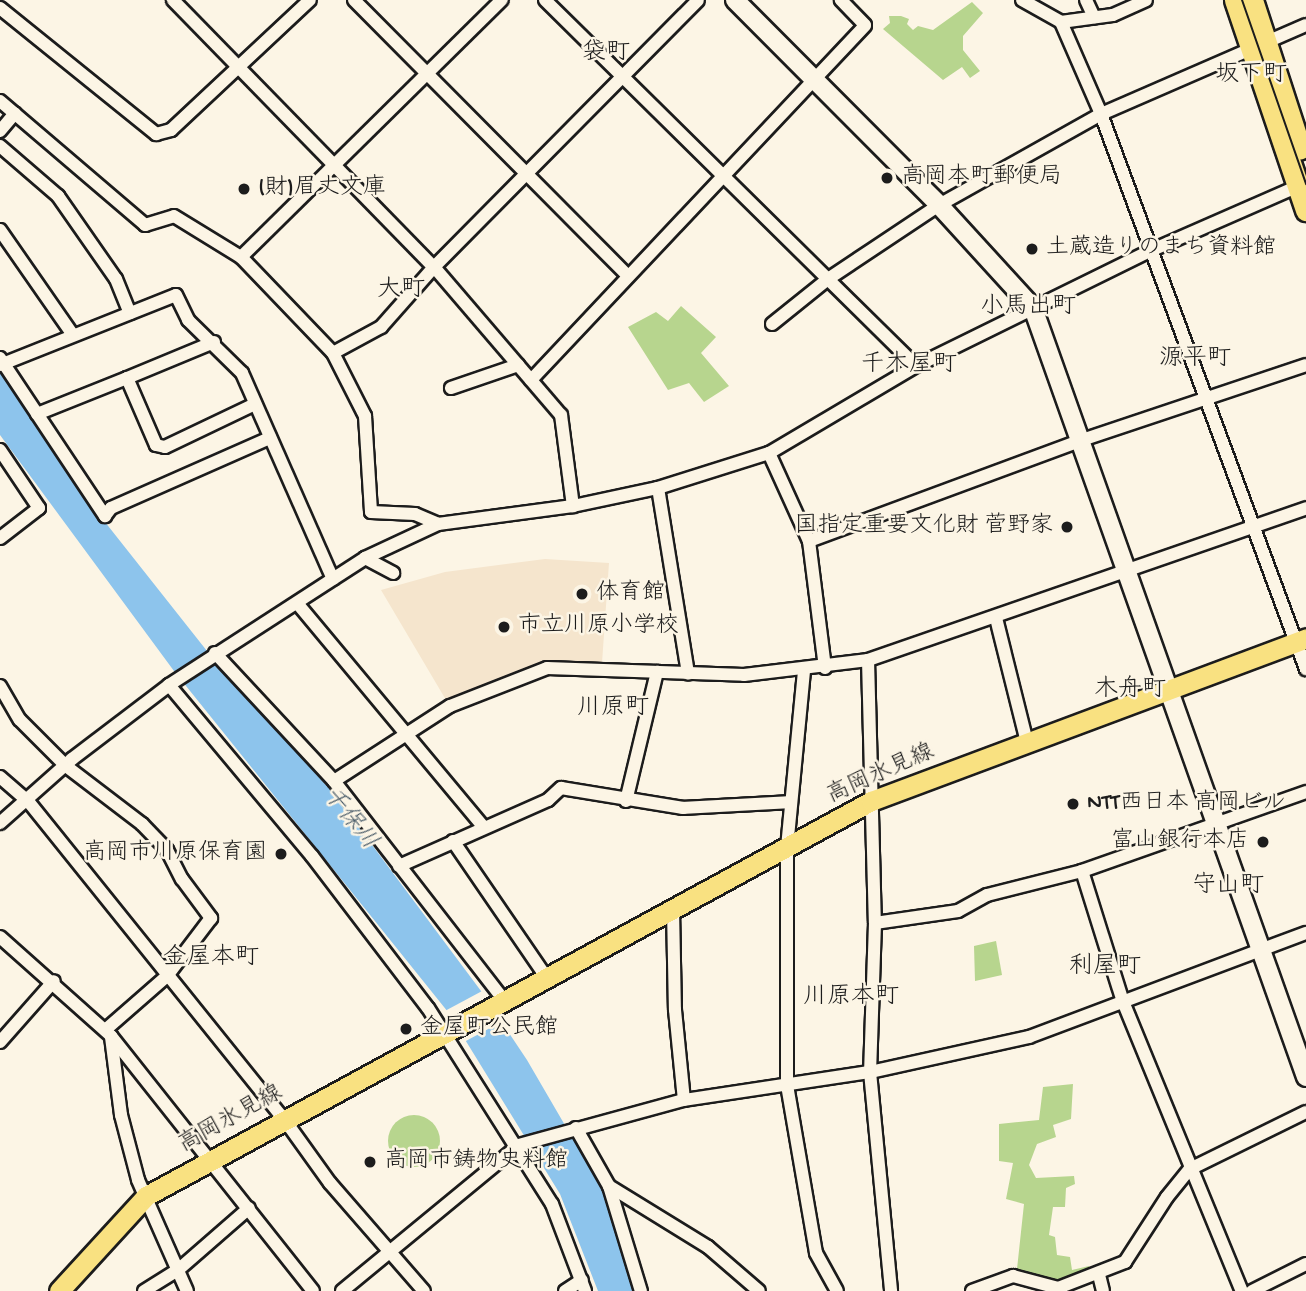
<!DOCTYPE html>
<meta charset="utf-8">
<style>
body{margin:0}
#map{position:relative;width:1306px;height:1291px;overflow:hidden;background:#fcf5e5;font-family:"Gochi Hand","Klee One",sans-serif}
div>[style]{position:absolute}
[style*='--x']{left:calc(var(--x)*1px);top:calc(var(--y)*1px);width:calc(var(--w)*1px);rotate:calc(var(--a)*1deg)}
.built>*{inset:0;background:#f5e5cd}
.green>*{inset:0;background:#b7d58e}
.round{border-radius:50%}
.water>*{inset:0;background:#8dc4ec}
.pier>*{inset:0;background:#fcf5e5}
.roads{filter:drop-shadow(2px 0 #1c1c1c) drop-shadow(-2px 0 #1c1c1c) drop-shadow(0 2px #1c1c1c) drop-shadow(0 -2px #1c1c1c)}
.street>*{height:12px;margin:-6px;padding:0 6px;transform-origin:6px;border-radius:6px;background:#fcf5e5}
.secondary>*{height:18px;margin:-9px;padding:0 9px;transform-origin:9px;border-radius:9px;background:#fcf5e5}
.primary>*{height:19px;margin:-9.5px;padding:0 9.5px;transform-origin:9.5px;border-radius:9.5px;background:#f9e181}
.highway>*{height:21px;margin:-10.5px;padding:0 10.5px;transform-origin:10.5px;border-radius:10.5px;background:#f9e181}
.tram>*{height:2px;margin:-1px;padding:0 1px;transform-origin:1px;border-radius:1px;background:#1c1c1c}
.dots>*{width:19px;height:19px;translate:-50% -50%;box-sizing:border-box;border:4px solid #fcf5e5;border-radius:50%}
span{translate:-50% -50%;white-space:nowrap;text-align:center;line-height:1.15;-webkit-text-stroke:5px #fcf5e5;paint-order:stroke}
.poi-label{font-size:23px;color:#1c1c1c}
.left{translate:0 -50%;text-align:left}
.right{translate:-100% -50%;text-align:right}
.street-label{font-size:23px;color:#1c1c1c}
.neighbourhood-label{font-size:24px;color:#1c1c1c}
.water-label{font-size:24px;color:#445765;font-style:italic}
</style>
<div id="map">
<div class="built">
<div style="clip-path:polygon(545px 559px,609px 563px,602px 663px,546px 663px,446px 700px,381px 590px,445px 572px)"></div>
</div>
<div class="green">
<div style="clip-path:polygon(972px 2px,983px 13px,963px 36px,963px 50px,980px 71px,970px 78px,962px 67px,943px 80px,883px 29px,890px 23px,889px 16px,901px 16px,909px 19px,907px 24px,913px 30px,918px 26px,933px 30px)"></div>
<div style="clip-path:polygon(681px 306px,716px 337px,701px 353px,729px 386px,704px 402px,689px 383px,668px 390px,628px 327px,656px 312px,668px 321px)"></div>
<div style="clip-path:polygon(996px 941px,1002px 975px,975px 981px,974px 946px)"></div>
<div style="clip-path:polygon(1073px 1084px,1071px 1119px,1053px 1125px,1056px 1137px,1037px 1144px,1029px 1165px,1036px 1178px,1074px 1176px,1075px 1184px,1066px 1188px,1065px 1207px,1053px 1207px,1049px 1235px,1055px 1237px,1057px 1255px,1070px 1257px,1072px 1270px,1089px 1266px,1091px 1272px,1059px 1281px,1017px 1269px,1024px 1204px,1006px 1199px,1013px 1163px,999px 1161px,999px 1124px,1039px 1120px,1043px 1087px)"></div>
<div class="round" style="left:388px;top:1115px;width:52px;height:52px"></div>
</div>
<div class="water">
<div style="clip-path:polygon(0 366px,105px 522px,207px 651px,334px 794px,481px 991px,527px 1060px,605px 1194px,640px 1291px,598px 1291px,560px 1194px,448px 1012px,174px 671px,0 435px)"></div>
</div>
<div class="pier">
<div style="clip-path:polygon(484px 990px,505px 1020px,464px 1042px,443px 1012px)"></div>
</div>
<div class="roads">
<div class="street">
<div style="--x:173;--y:0;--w:373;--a:45.7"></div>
<div style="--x:434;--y:267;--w:195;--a:49.4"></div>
<div style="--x:561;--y:415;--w:92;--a:82.5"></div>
<div style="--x:354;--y:0;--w:387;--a:45.2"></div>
<div style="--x:545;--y:0;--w:521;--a:44.61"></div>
<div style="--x:1022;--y:0;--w:45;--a:29.4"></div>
<div style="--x:1061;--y:22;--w:100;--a:66.5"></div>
<div style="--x:1101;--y:114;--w:592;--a:69.73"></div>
<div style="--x:1086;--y:0;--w:19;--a:65"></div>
<div style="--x:0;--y:8;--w:201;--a:38.9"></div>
<div style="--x:156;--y:134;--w:16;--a:-15"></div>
<div style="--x:171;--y:130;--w:190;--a:-43.1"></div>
<div style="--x:1061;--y:22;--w:52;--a:-7.7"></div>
<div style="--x:1113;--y:15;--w:36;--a:-24"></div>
<div style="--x:0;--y:101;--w:191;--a:40.5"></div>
<div style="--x:145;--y:225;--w:30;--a:-17"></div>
<div style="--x:174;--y:216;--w:79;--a:31.5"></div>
<div style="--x:241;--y:257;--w:133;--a:46.2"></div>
<div style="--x:333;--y:353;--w:71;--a:63.1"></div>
<div style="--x:365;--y:416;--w:96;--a:86.4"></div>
<div style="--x:371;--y:512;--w:44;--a:2.6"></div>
<div style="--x:415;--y:514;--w:25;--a:23"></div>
<div style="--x:0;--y:131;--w:23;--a:-50"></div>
<div style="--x:0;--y:146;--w:77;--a:40.8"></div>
<div style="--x:58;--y:196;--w:101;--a:55.1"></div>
<div style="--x:116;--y:279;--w:37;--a:68"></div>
<div style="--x:0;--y:230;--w:128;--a:55.2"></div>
<div style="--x:241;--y:257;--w:366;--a:-44.6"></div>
<div style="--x:772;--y:324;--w:72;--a:-38.8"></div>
<div style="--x:828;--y:279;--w:133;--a:-33.7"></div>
<div style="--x:939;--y:205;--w:186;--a:-29.3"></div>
<div style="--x:1101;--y:114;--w:223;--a:-23.5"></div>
<div style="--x:214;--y:342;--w:94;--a:157.5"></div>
<div style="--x:127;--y:378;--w:73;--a:66.6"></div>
<div style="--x:156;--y:445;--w:9;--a:13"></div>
<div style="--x:165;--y:447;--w:100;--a:-25.5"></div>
<div style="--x:333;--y:353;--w:55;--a:-28.4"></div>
<div style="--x:381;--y:327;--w:80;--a:-48.5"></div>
<div style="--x:434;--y:267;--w:375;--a:-45.3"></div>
<div style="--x:0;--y:358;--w:190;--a:56.4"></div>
<div style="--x:105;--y:516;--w:10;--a:-53"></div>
<div style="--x:111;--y:508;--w:174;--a:-23.8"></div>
<div style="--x:0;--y:365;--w:189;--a:-21.7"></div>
<div style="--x:176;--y:295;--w:28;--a:64"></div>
<div style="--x:188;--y:320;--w:76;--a:44.5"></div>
<div style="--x:242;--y:373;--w:225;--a:66.2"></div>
<div style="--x:531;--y:380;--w:487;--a:-46.7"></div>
<div style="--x:865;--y:25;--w:35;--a:-134"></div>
<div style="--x:451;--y:388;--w:71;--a:-18.9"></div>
<div style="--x:37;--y:414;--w:97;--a:-21.8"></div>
<div style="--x:0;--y:450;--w:70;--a:56.1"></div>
<div style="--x:39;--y:508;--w:49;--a:142.4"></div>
<div style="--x:769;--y:453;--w:97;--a:65.6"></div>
<div style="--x:809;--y:541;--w:128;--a:82.8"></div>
<div style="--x:658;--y:488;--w:188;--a:80.8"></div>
<div style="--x:809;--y:541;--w:288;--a:-20.3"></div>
<div style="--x:1079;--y:441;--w:239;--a:-18.5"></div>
<div style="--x:365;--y:558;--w:32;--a:28"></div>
<div style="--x:297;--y:603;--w:290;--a:50.2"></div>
<div style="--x:996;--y:618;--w:128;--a:76"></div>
<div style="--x:215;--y:653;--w:175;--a:47.1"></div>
<div style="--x:334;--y:781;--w:276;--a:52.2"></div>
<div style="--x:868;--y:660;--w:263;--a:88.5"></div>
<div style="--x:875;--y:923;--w:149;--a:91.9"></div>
<div style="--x:870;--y:1072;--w:220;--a:84.5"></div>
<div style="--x:804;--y:671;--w:177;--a:95.5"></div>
<div style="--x:787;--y:847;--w:238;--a:90"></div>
<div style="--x:787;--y:1085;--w:170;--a:80.2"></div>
<div style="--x:816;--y:1253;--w:43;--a:61.1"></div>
<div style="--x:169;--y:685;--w:223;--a:50.1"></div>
<div style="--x:312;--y:856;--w:191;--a:52.7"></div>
<div style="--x:428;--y:1008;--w:232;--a:57.7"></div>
<div style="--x:552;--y:1204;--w:93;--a:69.2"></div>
<div style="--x:0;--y:686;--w:39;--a:60"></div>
<div style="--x:20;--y:720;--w:65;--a:45"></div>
<div style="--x:66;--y:766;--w:96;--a:37.3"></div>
<div style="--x:142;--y:824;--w:36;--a:46"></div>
<div style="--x:167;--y:850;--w:33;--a:63"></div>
<div style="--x:182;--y:879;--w:49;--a:53.4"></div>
<div style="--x:211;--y:918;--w:73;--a:127.2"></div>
<div style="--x:167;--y:976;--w:82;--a:138.9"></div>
<div style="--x:0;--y:777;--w:37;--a:41"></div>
<div style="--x:28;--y:801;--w:408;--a:51.2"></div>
<div style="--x:284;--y:1119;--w:79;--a:54.3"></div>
<div style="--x:330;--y:1183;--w:143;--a:49"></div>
<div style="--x:334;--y:781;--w:138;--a:-32.9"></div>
<div style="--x:450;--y:706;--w:104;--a:-21.4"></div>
<div style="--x:547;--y:668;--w:197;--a:2"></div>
<div style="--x:744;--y:675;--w:125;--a:-6.9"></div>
<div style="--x:868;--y:660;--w:464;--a:-19.1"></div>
<div style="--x:626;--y:801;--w:133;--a:-76.5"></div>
<div style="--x:0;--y:823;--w:96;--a:-41.6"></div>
<div style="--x:72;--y:759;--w:122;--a:-37.3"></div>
<div style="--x:169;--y:685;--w:234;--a:-32.9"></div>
<div style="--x:365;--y:558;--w:81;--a:-25"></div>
<div style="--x:438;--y:524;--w:136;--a:-7.6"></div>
<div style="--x:573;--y:506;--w:87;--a:-12"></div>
<div style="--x:658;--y:488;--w:116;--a:-17.5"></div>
<div style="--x:769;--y:453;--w:171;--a:-30.6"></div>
<div style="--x:916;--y:366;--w:263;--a:-26.2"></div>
<div style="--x:1152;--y:250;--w:165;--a:-23.6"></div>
<div style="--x:453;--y:841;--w:165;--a:55.6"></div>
<div style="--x:399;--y:866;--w:163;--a:-23.9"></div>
<div style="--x:548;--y:800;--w:18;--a:-43"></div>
<div style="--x:561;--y:788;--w:124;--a:9.3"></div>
<div style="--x:683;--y:808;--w:108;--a:-3.2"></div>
<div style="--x:1082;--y:871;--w:134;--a:72.6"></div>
<div style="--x:1122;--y:999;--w:316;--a:67.7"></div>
<div style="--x:673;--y:909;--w:101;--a:88.9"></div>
<div style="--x:675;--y:1010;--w:90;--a:84.3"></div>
<div style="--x:875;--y:923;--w:84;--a:-8.2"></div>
<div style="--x:958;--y:911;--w:33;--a:-29"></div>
<div style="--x:987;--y:895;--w:98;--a:-14.2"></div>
<div style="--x:1082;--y:871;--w:238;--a:-19.4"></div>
<div style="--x:0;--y:937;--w:149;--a:41.7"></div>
<div style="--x:111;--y:1036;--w:325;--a:51.6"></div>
<div style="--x:111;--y:1037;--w:79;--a:82.7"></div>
<div style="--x:121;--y:1115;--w:67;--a:75.3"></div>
<div style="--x:138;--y:1180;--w:121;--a:66.2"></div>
<div style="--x:0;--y:1042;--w:81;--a:-48.5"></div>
<div style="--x:576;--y:1128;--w:67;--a:60.4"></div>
<div style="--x:609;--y:1186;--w:110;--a:73.1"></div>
<div style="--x:609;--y:1186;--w:116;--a:31.6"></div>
<div style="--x:708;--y:1247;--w:67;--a:40.8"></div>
<div style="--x:1099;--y:1275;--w:16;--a:76"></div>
<div style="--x:144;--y:1291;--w:40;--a:-32"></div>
<div style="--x:178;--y:1270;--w:94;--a:-41.1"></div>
<div style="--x:342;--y:1291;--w:229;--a:-39.5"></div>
<div style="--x:519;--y:1145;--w:171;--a:-15.3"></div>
<div style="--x:684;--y:1100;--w:188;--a:-8.6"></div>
<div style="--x:870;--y:1072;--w:163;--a:-12.4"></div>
<div style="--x:1029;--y:1037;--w:296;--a:-20.6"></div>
<div style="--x:565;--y:1291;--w:20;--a:-33"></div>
<div style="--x:972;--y:1291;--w:44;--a:-20.1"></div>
<div style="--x:1013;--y:1276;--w:47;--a:14.9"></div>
<div style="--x:1058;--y:1288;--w:72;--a:-21.2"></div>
<div style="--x:1125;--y:1262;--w:77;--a:-57.1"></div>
<div style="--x:1167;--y:1197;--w:36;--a:-51"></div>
<div style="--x:1190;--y:1169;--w:129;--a:-26.2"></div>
<div style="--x:1252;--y:1291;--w:60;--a:-26.6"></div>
</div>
<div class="secondary">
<div style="--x:735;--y:0;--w:289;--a:45.1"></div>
<div style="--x:939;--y:205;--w:139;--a:47.6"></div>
<div style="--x:1033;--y:308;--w:816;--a:70.45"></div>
</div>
<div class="primary">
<div style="--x:59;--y:1291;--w:129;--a:-47.5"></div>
<div style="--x:146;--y:1196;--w:826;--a:-28.58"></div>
<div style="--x:871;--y:801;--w:465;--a:-20.5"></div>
</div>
<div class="highway">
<div style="--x:1235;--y:0;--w:222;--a:71.3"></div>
<div style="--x:1252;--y:0;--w:156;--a:72"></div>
</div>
</div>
<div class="tram">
<div style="--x:1242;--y:0;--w:195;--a:70.8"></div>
</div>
<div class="dots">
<div style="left:887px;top:178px;background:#1c1c1c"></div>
<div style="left:244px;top:189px;background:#1c1c1c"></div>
<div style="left:1032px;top:249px;background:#1c1c1c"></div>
<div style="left:1067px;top:527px;background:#1c1c1c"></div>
<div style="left:582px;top:594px;background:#1c1c1c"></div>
<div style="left:504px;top:627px;background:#1c1c1c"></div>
<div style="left:1073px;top:804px;background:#1c1c1c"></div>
<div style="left:1263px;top:842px;background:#1c1c1c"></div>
<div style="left:281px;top:854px;background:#1c1c1c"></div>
<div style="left:406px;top:1029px;background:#1c1c1c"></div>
<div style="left:370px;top:1162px;background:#1c1c1c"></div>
</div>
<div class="poi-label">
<span class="left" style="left:901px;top:178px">高岡本町郵便局</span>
<span class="left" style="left:258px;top:189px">(財)眉丈文庫</span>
<span class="left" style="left:1046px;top:249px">土蔵造りのまち資料館</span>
<span class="right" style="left:1053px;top:527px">国指定重要文化財 菅野家</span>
<span class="left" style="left:596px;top:594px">体育館</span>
<span class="left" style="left:518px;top:627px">市立川原小学校</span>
<span class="left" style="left:1087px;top:804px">NTT西日本 高岡ビル</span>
<span class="right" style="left:1249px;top:842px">富山銀行本店</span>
<span class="right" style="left:267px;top:854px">高岡市川原保育園</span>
<span class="left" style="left:420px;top:1029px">金屋町公民館</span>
<span class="left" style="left:384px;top:1162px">高岡市鋳物史料館</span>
</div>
<div class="street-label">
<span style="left:881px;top:775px;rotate:-24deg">高岡氷見線</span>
<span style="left:231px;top:1120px;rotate:-29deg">高岡氷見線</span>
</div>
<div class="neighbourhood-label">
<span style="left:606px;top:54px">袋町</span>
<span style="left:1251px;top:76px">坂下町</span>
<span style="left:401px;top:291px">大町</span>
<span style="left:1028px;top:308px">小馬出町</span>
<span style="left:1195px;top:360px">源平町</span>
<span style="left:909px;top:366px">千木屋町</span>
<span style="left:1130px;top:691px">木舟町</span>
<span style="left:613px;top:709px">川原町</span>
<span style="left:1228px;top:887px">守山町</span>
<span style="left:211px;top:959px">金屋本町</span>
<span style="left:1105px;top:968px">利屋町</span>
<span style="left:851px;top:998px">川原本町</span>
</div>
<div class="water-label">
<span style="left:349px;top:819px;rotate:51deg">千保川</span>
</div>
</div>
